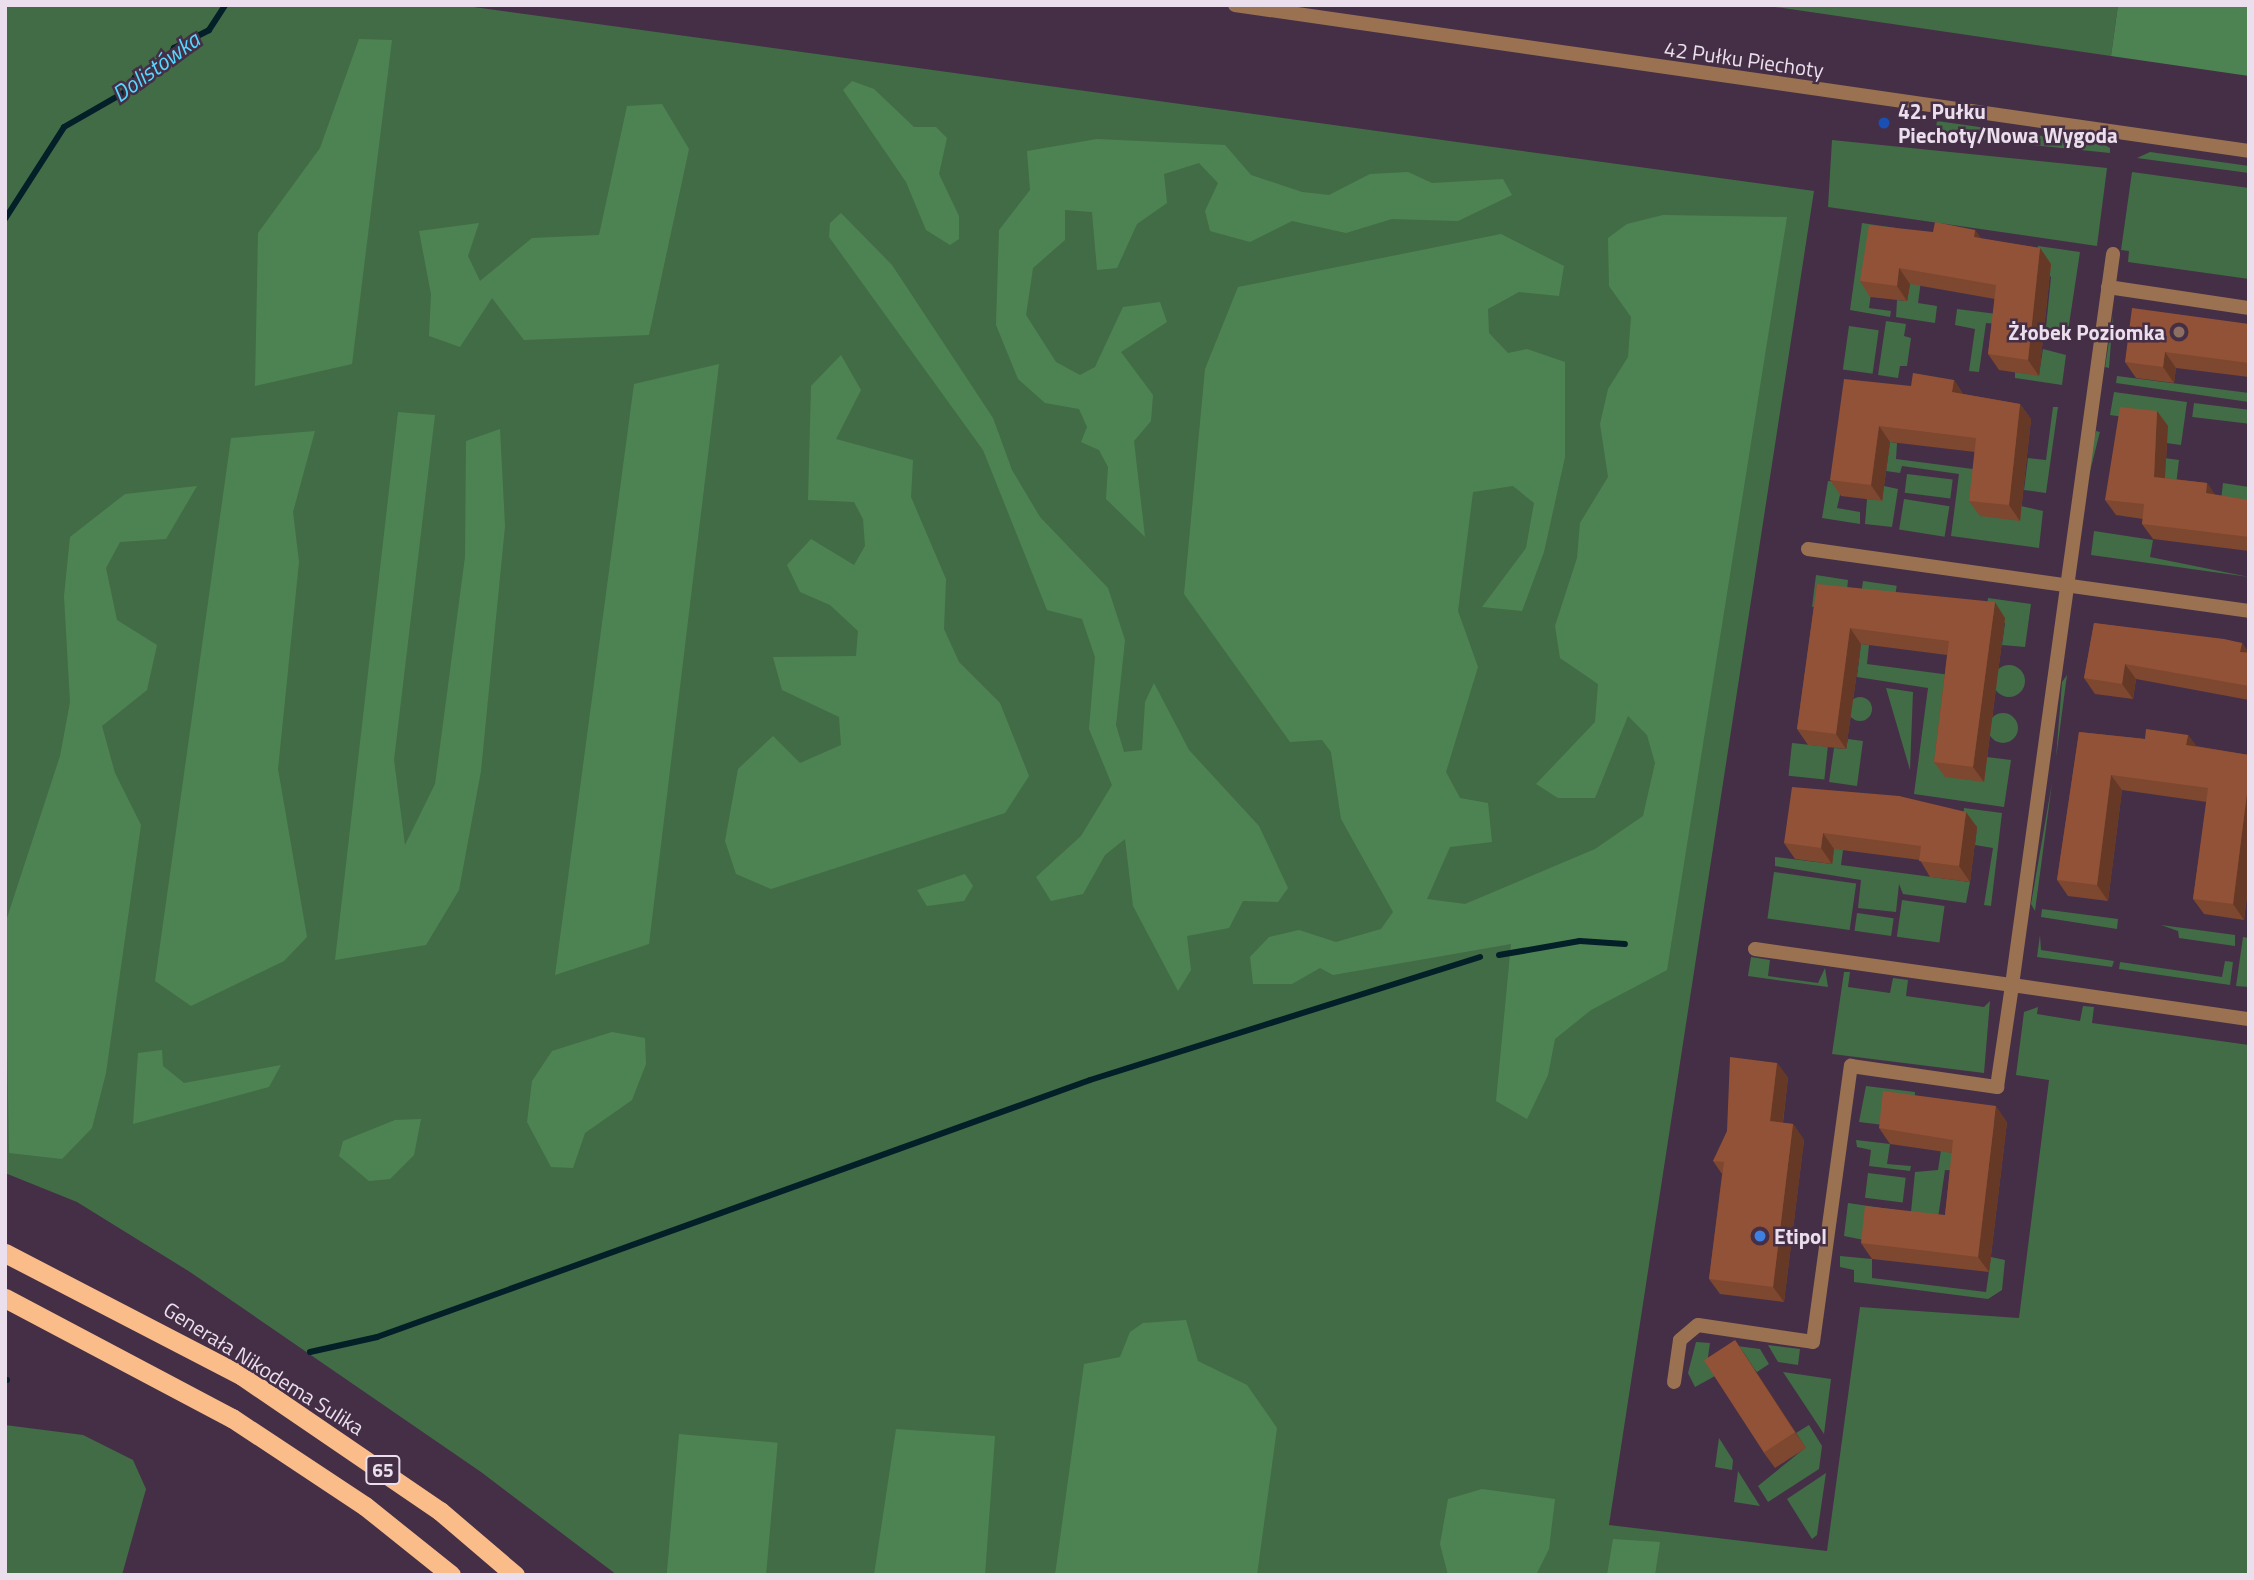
<!DOCTYPE html>
<meta charset="utf-8">
<style>
body{margin:0}
#map{position:relative;width:2254px;height:1580px;overflow:hidden;background:#442f46;font-family:"Titillium Web",sans-serif}
div>[style]{position:absolute}
[style*='--x']{left:calc(var(--x)*1px);top:calc(var(--y)*1px);width:calc(var(--w)*1px);rotate:calc(var(--a)*1deg)}
.green>*{inset:0;background:#426c46;transform-origin:0 0}
.round{border-radius:50%}
.forest>*{inset:0;background:#4d8352;transform-origin:0 0}
.stream>*{height:6px;margin:-3px;padding:0 3px;transform-origin:3px;border-radius:3px;background:#031f28}
.minor>*{height:14px;margin:-7px;padding:0 7px;transform-origin:7px;border-radius:7px;background:#9a7251}
.tertiary>*{height:14px;margin:-7px;padding:0 7px;transform-origin:7px;border-radius:7px;background:#9a7251}
.trunk>*{height:19px;margin:-9.5px;padding:0 9.5px;transform-origin:9.5px;border-radius:9.5px;background:#fabc89}
.wall>*{inset:0;background:#7e472f}
.shaded-wall>*{inset:0;background:#663926}
.building>*{inset:0;background:#925237;transform-origin:0 0}
.dots>*{width:19px;height:19px;translate:-50% -50%;box-sizing:border-box;border:4px solid #442f46;border-radius:50%}
span{translate:-50% -50%;white-space:nowrap;text-align:center;line-height:1.15;-webkit-text-stroke:5px #442f46;paint-order:stroke}
.shield-label span{padding:2px 5px;background:#442f46;border:2px solid;border-radius:5px;-webkit-text-stroke-width:0}
.shield-label{font-size:19px;color:#ecdfed;font-weight:700}
.street-label{font-size:21px;color:#ecdfed}
.poi-label{font-size:21px;color:#ecdfed;font-weight:700}
.left{translate:0 -50%;text-align:left}
.right{translate:-100% -50%;text-align:right}
.water-label{font-size:23px;color:#55d8fe;font-style:italic}
.frame{position:absolute;inset:0;border:7px solid #ecdfed;pointer-events:none}
</style>
<div id="map">
<div class="green">
<div style="clip-path:polygon(5px 5px,459px 5px,1814px 191px,1609px 1525px,1827px 1551px,1860px 1307px,2019px 1318px,2049px 1080px,2016px 1075px,2024px 1012px,2038px 1007px,2037px 1014px,2080px 1021px,2083px 1006px,2094px 1007px,2092px 1023px,2249px 1045px,2249px 1575px,617px 1575px,481px 1472px,190px 1272px,77px 1202px,5px 1173px)"></div>
<div style="clip-path:polygon(1762px 5px,2118px 5px,2111px 56px)"></div>
<div style="clip-path:polygon(1937px 121px,2105px 145px,2110px 148px,2110px 153px,1935px 135px)"></div>
<div style="clip-path:polygon(1832px 140px,2107px 168px,2097px 246px,1828px 207px)"></div>
<div style="clip-path:polygon(2150px 152px,2249px 166px,2249px 173px,2137px 158px)"></div>
<div style="clip-path:polygon(2132px 172px,2249px 188px,2249px 279px,2128px 262px,2129px 251px,2121px 250px)"></div>
<div style="clip-path:polygon(1862px 223px,1896px 228px,1877px 252px,1869px 308px,1891px 311px,1890px 317px,1850px 310px)"></div>
<div style="clip-path:polygon(2038px 246px,2080px 252px,2067px 338px,2045px 337px,2051px 277px,2036px 260px)"></div>
<div style="clip-path:polygon(1921px 281px,1918px 303px,1937px 306px,1935px 323px,1896px 317px,1897px 300px,1907px 301px,1910px 283px)"></div>
<div style="clip-path:polygon(1957px 309px,1997px 314px,2007px 325px,1986px 323px,1979px 372px,1969px 371px,1975px 329px,1955px 325px)"></div>
<div style="clip-path:polygon(2113px 315px,2109px 368px,2105px 367px)"></div>
<div style="clip-path:polygon(1886px 321px,1906px 324px,1904px 336px,1911px 338px,1907px 366px,1900px 366px,1898px 378px,1878px 375px)"></div>
<div style="left:1849px;top:326px;width:30px;height:44px;rotate:8deg"></div>
<div style="clip-path:polygon(2043px 349px,2066px 355px,2062px 385px,2015px 378px,2015px 372px,2039px 375px)"></div>
<div style="clip-path:polygon(2117px 376px,2249px 393px,2249px 402px,2116px 383px)"></div>
<div style="clip-path:polygon(2114px 392px,2187px 402px,2181px 445px,2166px 443px,2131px 418px,2110px 415px)"></div>
<div style="left:2194px;top:403px;width:55px;height:14px;rotate:7deg"></div>
<div style="clip-path:polygon(2053px 407px,2058px 407px,2046px 493px,2024px 490px,2028px 458px,2046px 460px)"></div>
<div style="left:2096px;top:431px;width:4px;height:69px;rotate:14deg"></div>
<div style="clip-path:polygon(1890px 442px,1897px 443px,1896px 459px,1973px 469px,2021px 506px,2043px 511px,2039px 548px,1951px 536px,1959px 474px,1902px 466px,1900px 473px,1886px 471px)"></div>
<div style="clip-path:polygon(2164px 458px,2179px 460px,2176px 485px,2161px 488px)"></div>
<div style="left:1907px;top:474px;width:46px;height:19px;rotate:7deg"></div>
<div style="clip-path:polygon(1828px 481px,1843px 482px,1837px 508px,1860px 512px,1860px 524px,1822px 518px)"></div>
<div style="clip-path:polygon(2223px 483px,2249px 487px,2249px 512px,2220px 509px)"></div>
<div style="clip-path:polygon(1884px 486px,1898px 489px,1892px 527px,1865px 524px,1867px 499px,1882px 500px)"></div>
<div style="left:1904px;top:499px;width:46px;height:31px;rotate:9deg"></div>
<div style="clip-path:polygon(2094px 531px,2153px 540px,2150px 557px,2249px 577px,2091px 555px)"></div>
<div style="clip-path:polygon(1816px 575px,1848px 580px,1846px 602px,1812px 607px)"></div>
<div style="left:1863px;top:581px;width:34px;height:20px;rotate:8deg"></div>
<div style="clip-path:polygon(1988px 598px,2031px 604px,2025px 647px,2002px 645px,2005px 623px,1985px 621px)"></div>
<div style="clip-path:polygon(1861px 644px,1869px 645px,1867px 664px,1958px 676px,1987px 757px,2011px 760px,2004px 807px,1914px 794px,1928px 688px,1857px 677px)"></div>
<div class="round" style="left:1993px;top:665px;width:32px;height:32px"></div>
<div style="clip-path:polygon(2067px 675px,2056px 758px,2062px 682px)"></div>
<div style="clip-path:polygon(1886px 688px,1913px 692px,1910px 770px)"></div>
<div class="round" style="left:1848px;top:697px;width:24px;height:24px"></div>
<div class="round" style="left:1988px;top:713px;width:30px;height:30px"></div>
<div style="clip-path:polygon(1848px 739px,1863px 741px,1857px 786px,1829px 782px,1834px 748px,1846px 749px)"></div>
<div style="left:1792px;top:743px;width:36px;height:33px;rotate:6deg"></div>
<div style="clip-path:polygon(2052px 783px,2035px 911px,2031px 904px)"></div>
<div style="clip-path:polygon(1964px 808px,2002px 813px,1991px 906px,1984px 905px,1993px 848px,1975px 845px,1977px 827px,1963px 817px)"></div>
<div style="clip-path:polygon(1834px 848px,1843px 850px,1841px 865px,1970px 882px,1966px 903px,1903px 894px,1899px 884px,1896px 912px,1858px 908px,1861px 880px,1775px 866px,1775px 857px,1832px 864px)"></div>
<div style="left:1774px;top:872px;width:83px;height:47px;rotate:8deg"></div>
<div style="left:1902px;top:900px;width:43px;height:37px;rotate:8deg"></div>
<div style="clip-path:polygon(2042px 909px,2118px 919px,2117px 929px,2041px 917px)"></div>
<div style="left:1857px;top:913px;width:37px;height:18px;rotate:8deg"></div>
<div style="clip-path:polygon(2161px 925px,2235px 935px,2235px 946px,2179px 938px,2178px 931px)"></div>
<div style="clip-path:polygon(2040px 935px,2041px 950px,2114px 961px,2112px 967px,2037px 957px)"></div>
<div style="clip-path:polygon(2243px 937px,2249px 938px,2249px 987px,2236px 986px)"></div>
<div style="clip-path:polygon(1751px 957px,1770px 960px,1768px 976px,1818px 983px,1825px 968px,1828px 987px,1748px 976px)"></div>
<div style="clip-path:polygon(2225px 961px,2233px 962px,2230px 985px,2119px 969px,2120px 962px,2222px 977px)"></div>
<div style="clip-path:polygon(1844px 972px,1850px 972px,1848px 987px,1890px 993px,1893px 978px,1908px 980px,1906px 996px,1984px 1007px,1990px 1001px,1984px 1073px,1832px 1054px)"></div>
<div style="clip-path:polygon(1866px 1086px,1915px 1092px,1914px 1109px,1892px 1126px,1859px 1122px)"></div>
<div style="clip-path:polygon(1856px 1140px,1890px 1144px,1887px 1164px,1911px 1166px,1910px 1171px,1869px 1166px,1871px 1150px,1857px 1147px)"></div>
<div style="clip-path:polygon(1941px 1150px,1952px 1153px,1965px 1171px,1945px 1170px,1938px 1218px,1910px 1222px,1915px 1172px,1938px 1170px)"></div>
<div style="left:1868px;top:1173px;width:38px;height:25px;rotate:7deg"></div>
<div style="clip-path:polygon(1848px 1203px,1896px 1210px,1874px 1242px,1844px 1236px)"></div>
<div style="clip-path:polygon(1840px 1256px,1872px 1259px,1872px 1278px,1986px 1292px,1991px 1257px,2005px 1260px,2002px 1290px,1988px 1299px,1854px 1282px,1854px 1270px,1840px 1267px)"></div>
<div style="clip-path:polygon(1696px 1342px,1710px 1343px,1707px 1364px,1715px 1376px,1695px 1387px,1688px 1373px)"></div>
<div style="clip-path:polygon(1729px 1345px,1760px 1349px,1769px 1364px,1757px 1372px)"></div>
<div style="clip-path:polygon(1768px 1345px,1800px 1349px,1798px 1365px,1778px 1362px)"></div>
<div style="clip-path:polygon(1783px 1372px,1831px 1379px,1824px 1434px)"></div>
<div style="clip-path:polygon(5px 1425px,83px 1435px,133px 1460px,146px 1489px,122px 1575px,5px 1575px)"></div>
<div style="clip-path:polygon(1809px 1425px,1822px 1446px,1819px 1469px,1768px 1502px,1758px 1486px,1805px 1448px,1796px 1433px)"></div>
<div style="clip-path:polygon(1719px 1438px,1733px 1460px,1732px 1470px,1715px 1467px)"></div>
<div style="clip-path:polygon(1738px 1471px,1760px 1506px,1734px 1502px)"></div>
<div style="clip-path:polygon(1826px 1473px,1817px 1535px,1812px 1539px,1787px 1499px)"></div>
</div>
<div class="forest">
<div style="clip-path:polygon(2118px 5px,2249px 5px,2249px 76px,2111px 56px)"></div>
<div style="clip-path:polygon(359px 39px,392px 40px,352px 364px,255px 386px,258px 233px,320px 148px)"></div>
<div style="clip-path:polygon(852px 81px,874px 89px,914px 127px,936px 127px,947px 138px,939px 174px,959px 216px,959px 239px,950px 245px,926px 230px,906px 182px,843px 90px)"></div>
<div style="clip-path:polygon(662px 104px,689px 149px,649px 335px,524px 340px,492px 298px,460px 347px,429px 336px,431px 294px,419px 231px,479px 223px,468px 256px,480px 281px,532px 238px,599px 235px,627px 106px)"></div>
<div style="clip-path:polygon(1097px 139px,1225px 145px,1251px 175px,1302px 192px,1329px 195px,1370px 174px,1408px 172px,1432px 183px,1503px 179px,1512px 195px,1458px 221px,1392px 219px,1346px 233px,1292px 221px,1250px 242px,1210px 231px,1205px 211px,1218px 183px,1199px 163px,1164px 174px,1167px 203px,1137px 224px,1117px 268px,1097px 270px,1092px 212px,1065px 210px,1065px 240px,1033px 268px,1026px 315px,1056px 362px,1080px 375px,1095px 367px,1123px 307px,1160px 302px,1167px 322px,1121px 352px,1153px 395px,1151px 421px,1134px 441px,1145px 537px,1106px 499px,1108px 467px,1099px 450px,1081px 442px,1087px 427px,1079px 409px,1045px 403px,1018px 379px,996px 325px,999px 230px,1030px 190px,1027px 151px)"></div>
<div style="clip-path:polygon(841px 213px,892px 265px,993px 418px,1012px 470px,1040px 517px,1108px 588px,1125px 640px,1116px 725px,1124px 752px,1142px 750px,1145px 702px,1154px 683px,1189px 750px,1259px 826px,1288px 888px,1278px 902px,1243px 901px,1229px 928px,1187px 936px,1191px 970px,1178px 991px,1133px 906px,1125px 839px,1105px 855px,1083px 894px,1051px 901px,1036px 877px,1081px 836px,1112px 785px,1089px 729px,1095px 657px,1082px 619px,1047px 610px,983px 450px,829px 237px,830px 223px)"></div>
<div style="clip-path:polygon(1663px 215px,1787px 217px,1667px 970px,1591px 1010px,1555px 1039px,1548px 1075px,1527px 1119px,1496px 1101px,1511px 944px,1333px 975px,1320px 968px,1292px 984px,1253px 984px,1250px 957px,1269px 937px,1299px 930px,1336px 942px,1381px 929px,1393px 912px,1341px 819px,1331px 752px,1322px 740px,1290px 742px,1184px 594px,1205px 369px,1238px 287px,1501px 234px,1564px 266px,1559px 296px,1519px 292px,1488px 309px,1489px 333px,1508px 353px,1527px 349px,1565px 362px,1565px 457px,1544px 552px,1522px 611px,1482px 607px,1526px 548px,1534px 503px,1513px 486px,1473px 492px,1458px 611px,1478px 667px,1446px 772px,1460px 798px,1488px 803px,1492px 842px,1450px 847px,1427px 899px,1465px 904px,1595px 849px,1643px 816px,1655px 763px,1647px 735px,1628px 716px,1595px 798px,1558px 798px,1536px 784px,1595px 722px,1598px 684px,1560px 658px,1555px 626px,1577px 558px,1580px 523px,1608px 477px,1600px 424px,1608px 389px,1628px 357px,1631px 317px,1609px 286px,1608px 238px,1627px 224px)"></div>
<div style="clip-path:polygon(841px 355px,861px 390px,836px 439px,913px 460px,911px 497px,946px 579px,944px 629px,959px 662px,1000px 703px,1029px 776px,1005px 813px,771px 889px,736px 874px,725px 841px,738px 769px,773px 736px,800px 763px,841px 745px,839px 717px,782px 690px,773px 657px,856px 656px,858px 631px,830px 605px,800px 592px,787px 565px,811px 539px,854px 565px,865px 546px,863px 519px,854px 502px,808px 500px,811px 386px)"></div>
<div style="clip-path:polygon(719px 364px,649px 944px,555px 975px,634px 384px)"></div>
<div style="clip-path:polygon(398px 412px,435px 415px,394px 760px,405px 845px,435px 784px,465px 557px,466px 441px,500px 429px,505px 526px,481px 771px,459px 890px,426px 945px,335px 960px)"></div>
<div style="clip-path:polygon(315px 431px,293px 512px,299px 562px,278px 769px,307px 937px,284px 961px,191px 1006px,155px 981px,231px 438px)"></div>
<div style="clip-path:polygon(197px 486px,166px 539px,120px 542px,106px 568px,117px 620px,157px 645px,147px 690px,102px 726px,115px 773px,141px 825px,106px 1073px,92px 1128px,62px 1159px,9px 1153px,5px 924px,60px 756px,70px 702px,64px 596px,70px 537px,125px 494px)"></div>
<div style="clip-path:polygon(965px 874px,973px 886px,964px 901px,927px 906px,917px 890px)"></div>
<div style="clip-path:polygon(612px 1032px,645px 1038px,646px 1064px,632px 1100px,585px 1133px,573px 1168px,551px 1167px,527px 1122px,532px 1081px,552px 1051px)"></div>
<div style="clip-path:polygon(162px 1050px,163px 1066px,184px 1083px,281px 1065px,269px 1087px,133px 1124px,138px 1053px)"></div>
<div style="clip-path:polygon(421px 1119px,414px 1155px,390px 1179px,369px 1181px,339px 1156px,343px 1141px,395px 1120px)"></div>
<div style="clip-path:polygon(1186px 1320px,1198px 1361px,1247px 1385px,1277px 1428px,1257px 1575px,1055px 1575px,1084px 1364px,1120px 1357px,1130px 1332px,1143px 1323px)"></div>
<div style="clip-path:polygon(896px 1429px,995px 1436px,985px 1575px,874px 1575px)"></div>
<div style="left:679px;top:1434px;width:99px;height:142px;rotate:5deg"></div>
<div style="clip-path:polygon(1482px 1489px,1555px 1499px,1549px 1549px,1536px 1575px,1448px 1575px,1440px 1544px,1448px 1499px)"></div>
<div style="clip-path:polygon(1613px 1539px,1660px 1542px,1655px 1575px,1607px 1575px)"></div>
</div>
<div class="stream">
<div style="--x:5;--y:219;--w:109;--a:-57.3"></div>
<div style="--x:64;--y:127;--w:70;--a:-29.8"></div>
<div style="--x:125;--y:92;--w:18;--a:-56"></div>
<div style="--x:135;--y:77;--w:33;--a:-21"></div>
<div style="--x:166;--y:65;--w:19;--a:-65"></div>
<div style="--x:174;--y:48;--w:39;--a:-27"></div>
<div style="--x:209;--y:30;--w:30;--a:-57"></div>
<div style="--x:1499;--y:955;--w:82;--a:-9.8"></div>
<div style="--x:1580;--y:941;--w:45;--a:3.8"></div>
<div style="--x:310;--y:1352;--w:69;--a:-12.6"></div>
<div style="--x:377;--y:1337;--w:758;--a:-19.82"></div>
<div style="--x:1090;--y:1080;--w:409;--a:-17.5"></div>
<div style="--x:5;--y:1380;--w:2;--a:0"></div>
</div>
<div class="minor">
<div style="--x:2108;--y:287;--w:143;--a:8.5"></div>
<div style="--x:1808;--y:549;--w:445;--a:8"></div>
<div style="--x:1755;--y:949;--w:260;--a:8"></div>
<div style="--x:2012;--y:985;--w:738;--a:-82.13"></div>
<div style="--x:1674;--y:1382;--w:42;--a:-81.9"></div>
<div style="--x:1680;--y:1340;--w:23;--a:-40"></div>
<div style="--x:1698;--y:1325;--w:116;--a:8.4"></div>
<div style="--x:1813;--y:1342;--w:279;--a:-82.2"></div>
<div style="--x:1851;--y:1066;--w:148;--a:8.2"></div>
<div style="--x:1997;--y:1087;--w:103;--a:-81.6"></div>
<div style="--x:2012;--y:985;--w:239;--a:8.2"></div>
</div>
<div class="tertiary">
<div style="--x:1235;--y:5;--w:1024;--a:8.19"></div>
</div>
<div class="trunk">
<div style="--x:5;--y:1253;--w:267;--a:27.4"></div>
<div style="--x:242;--y:1376;--w:240;--a:34.3"></div>
<div style="--x:440;--y:1511;--w:99;--a:40.5"></div>
<div style="--x:5;--y:1298;--w:257;--a:27.9"></div>
<div style="--x:232;--y:1418;--w:159;--a:33.5"></div>
<div style="--x:365;--y:1506;--w:110;--a:38.7"></div>
</div>
<div class="wall">
<div style="clip-path:polygon(1975px 230px,1981px 239px,2040px 248px,2051px 264px,2039px 376px,1999px 370px,1988px 354px,1995px 299px,1910px 284px,1907px 301px,1870px 297px,1860px 281px,1933px 232px)"></div>
<div style="clip-path:polygon(2249px 324px,2249px 377px,2176px 368px,2174px 383px,2136px 378px,2125px 362px)"></div>
<div style="clip-path:polygon(1954px 380px,1963px 394px,2020px 404px,2031px 419px,2020px 521px,1980px 516px,1969px 501px,1975px 452px,1890px 442px,1882px 501px,1841px 496px,1830px 480px,1911px 386px)"></div>
<div style="clip-path:polygon(2157px 411px,2168px 426px,2165px 478px,2207px 483px,2215px 495px,2249px 500px,2249px 551px,2153px 539px,2142px 524px,2143px 519px,2116px 515px,2105px 500px)"></div>
<div style="clip-path:polygon(1817px 584px,2005px 618px,1984px 782px,1945px 777px,1934px 762px,1947px 655px,1861px 644px,1846px 749px,1808px 745px,1797px 729px)"></div>
<div style="clip-path:polygon(2094px 623px,2242px 643px,2249px 653px,2249px 700px,2136px 679px,2133px 699px,2095px 694px,2084px 678px)"></div>
<div style="clip-path:polygon(2079px 732px,2145px 739px,2188px 735px,2196px 746px,2249px 755px,2249px 880px,2244px 920px,2204px 914px,2193px 899px,2207px 802px,2122px 790px,2108px 901px,2068px 896px,2057px 880px)"></div>
<div style="clip-path:polygon(1899px 796px,1977px 827px,1970px 882px,1930px 877px,1920px 860px,1834px 849px,1832px 864px,1795px 859px,1784px 843px)"></div>
<div style="clip-path:polygon(1777px 1063px,1788px 1078px,1783px 1123px,1793px 1124px,1804px 1140px,1784px 1302px,1720px 1294px,1709px 1279px,1722px 1174px,1713px 1161px)"></div>
<div style="clip-path:polygon(2007px 1122px,1989px 1272px,1872px 1259px,1861px 1243px,1945px 1215px,1952px 1153px,1890px 1144px,1879px 1128px)"></div>
<div style="clip-path:polygon(1735px 1340px,1806px 1448px,1775px 1468px,1764px 1453px)"></div>
</div>
<div class="shaded-wall">
<div style="clip-path:polygon(1975px 230px,1986px 245px,1974px 237px)"></div>
<div style="clip-path:polygon(2040px 248px,2051px 264px,2039px 376px,2028px 360px)"></div>
<div style="clip-path:polygon(1899px 268px,1910px 284px,1907px 301px,1897px 286px)"></div>
<div style="clip-path:polygon(2165px 352px,2176px 368px,2174px 383px,2163px 367px)"></div>
<div style="clip-path:polygon(1954px 380px,1964px 396px,1952px 392px)"></div>
<div style="clip-path:polygon(2020px 404px,2031px 419px,2020px 521px,2009px 505px)"></div>
<div style="clip-path:polygon(2157px 411px,2168px 426px,2164px 493px,2154px 477px)"></div>
<div style="clip-path:polygon(1879px 426px,1890px 442px,1882px 501px,1871px 485px)"></div>
<div style="clip-path:polygon(2207px 483px,2218px 499px,2206px 493px)"></div>
<div style="clip-path:polygon(1995px 602px,2005px 618px,1984px 782px,1973px 767px)"></div>
<div style="clip-path:polygon(1850px 628px,1861px 644px,1846px 749px,1836px 734px)"></div>
<div style="clip-path:polygon(2242px 643px,2249px 653px,2240px 652px)"></div>
<div style="clip-path:polygon(2125px 664px,2136px 679px,2133px 699px,2122px 684px)"></div>
<div style="clip-path:polygon(2188px 735px,2199px 750px,2186px 745px)"></div>
<div style="clip-path:polygon(2111px 775px,2122px 790px,2108px 901px,2097px 885px)"></div>
<div style="clip-path:polygon(2249px 777px,2249px 880px,2244px 920px,2233px 904px)"></div>
<div style="clip-path:polygon(1966px 812px,1977px 827px,1970px 882px,1959px 866px)"></div>
<div style="clip-path:polygon(1823px 833px,1834px 849px,1832px 864px,1821px 848px)"></div>
<div style="clip-path:polygon(1777px 1063px,1788px 1078px,1781px 1137px,1770px 1121px)"></div>
<div style="clip-path:polygon(1996px 1106px,2007px 1122px,1989px 1272px,1978px 1257px)"></div>
<div style="clip-path:polygon(1793px 1124px,1804px 1140px,1784px 1302px,1773px 1287px)"></div>
<div style="clip-path:polygon(1735px 1340px,1746px 1356px,1806px 1448px,1795px 1432px)"></div>
</div>
<div class="building">
<div style="clip-path:polygon(1935px 222px,1975px 230px,1974px 237px,2040px 248px,2028px 360px,1988px 354px,1996px 285px,1899px 268px,1897px 286px,1860px 281px,1869px 225px,1933px 232px)"></div>
<div style="clip-path:polygon(2132px 308px,2249px 324px,2249px 363px,2165px 352px,2163px 367px,2125px 362px)"></div>
<div style="clip-path:polygon(1913px 373px,1954px 380px,1952px 392px,2020px 404px,2009px 505px,1969px 501px,1976px 438px,1879px 426px,1871px 485px,1830px 480px,1844px 379px,1911px 386px)"></div>
<div style="clip-path:polygon(2120px 407px,2157px 411px,2154px 477px,2207px 483px,2206px 493px,2249px 500px,2249px 537px,2142px 524px,2144px 504px,2105px 500px)"></div>
<div style="clip-path:polygon(1817px 584px,1995px 602px,1973px 767px,1934px 762px,1949px 641px,1850px 628px,1836px 734px,1797px 729px)"></div>
<div style="clip-path:polygon(2094px 623px,2224px 639px,2242px 643px,2240px 652px,2249px 653px,2249px 686px,2125px 664px,2122px 684px,2084px 678px)"></div>
<div style="clip-path:polygon(2146px 729px,2188px 735px,2186px 745px,2249px 755px,2249px 777px,2233px 904px,2193px 899px,2208px 788px,2111px 775px,2097px 885px,2057px 880px,2079px 732px,2145px 739px)"></div>
<div style="clip-path:polygon(1792px 787px,1899px 796px,1966px 812px,1959px 866px,1919px 861px,1921px 846px,1823px 833px,1821px 848px,1784px 843px)"></div>
<div style="clip-path:polygon(1730px 1057px,1777px 1063px,1770px 1121px,1793px 1124px,1773px 1287px,1709px 1279px,1724px 1162px,1713px 1161px,1727px 1131px)"></div>
<div style="clip-path:polygon(1883px 1091px,1996px 1106px,1978px 1257px,1861px 1243px,1865px 1206px,1945px 1215px,1953px 1140px,1879px 1128px)"></div>
<div style="left:1735px;top:1340px;width:110px;height:37px;rotate:57deg"></div>
</div>
<div class="dots">
<div style="left:1884px;top:123px;background:#1a4fb4"></div>
<div style="left:2179px;top:332px;background:#8d6e63"></div>
<div style="left:1760px;top:1236px;background:#3f7fe0"></div>
</div>
<div class="shield-label">
<span style="left:383px;top:1470px">65</span>
</div>
<div class="street-label">
<span style="left:1744px;top:59px;rotate:8deg">42 Pułku Piechoty</span>
<span style="left:264px;top:1368px;rotate:32deg">Generała Nikodema Sulika</span>
</div>
<div class="poi-label">
<span class="left" style="left:1898px;top:123px">42. Pułku<br>Piechoty/Nowa Wygoda</span>
<span class="right" style="left:2165px;top:332px">Żłobek Poziomka</span>
<span class="left" style="left:1774px;top:1236px">Etipol</span>
</div>
<div class="water-label">
<span style="left:156px;top:67px;rotate:-36deg">Dolistówka</span>
</div>
<div class="frame"></div>
</div>
